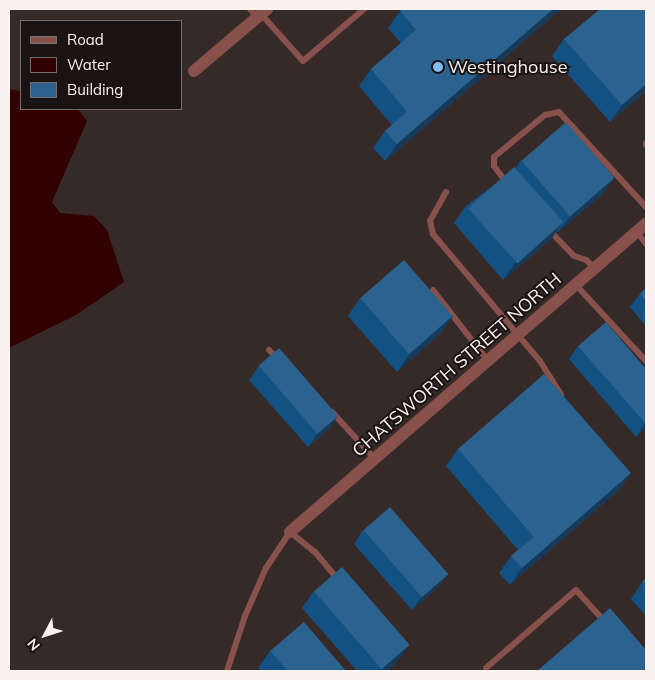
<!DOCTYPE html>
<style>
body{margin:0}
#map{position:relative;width:655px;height:680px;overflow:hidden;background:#362a28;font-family:Mulish,sans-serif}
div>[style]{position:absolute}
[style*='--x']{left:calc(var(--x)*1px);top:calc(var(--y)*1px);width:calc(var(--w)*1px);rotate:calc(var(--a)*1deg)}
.water>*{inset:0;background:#320000}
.service>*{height:6px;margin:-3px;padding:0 3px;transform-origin:3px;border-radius:3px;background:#88514b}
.minor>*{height:12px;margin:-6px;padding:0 6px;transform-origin:6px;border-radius:6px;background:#88514b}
.wall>*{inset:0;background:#135182}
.shaded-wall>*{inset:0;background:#173a59}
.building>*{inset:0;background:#2c628e;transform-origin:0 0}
.dots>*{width:14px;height:14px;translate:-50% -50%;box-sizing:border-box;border:2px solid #191413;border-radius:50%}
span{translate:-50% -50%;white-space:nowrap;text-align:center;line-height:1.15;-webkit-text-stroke:4px #191413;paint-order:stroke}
.poi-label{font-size:18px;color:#faf2f0}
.left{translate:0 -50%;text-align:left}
.street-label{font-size:18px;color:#faf2f0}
.frame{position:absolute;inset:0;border:10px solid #faf2f0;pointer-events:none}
.legend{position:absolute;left:20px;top:20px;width:162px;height:90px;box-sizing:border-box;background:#191413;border:1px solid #736d6b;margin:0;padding:6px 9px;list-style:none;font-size:15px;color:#faf2f0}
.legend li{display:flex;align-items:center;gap:10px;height:25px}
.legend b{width:25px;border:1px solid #736d6b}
.north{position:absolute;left:20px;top:610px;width:50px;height:50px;-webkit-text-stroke:4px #191413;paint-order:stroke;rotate:230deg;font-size:14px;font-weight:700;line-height:20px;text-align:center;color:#faf2f0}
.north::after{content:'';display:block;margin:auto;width:18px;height:22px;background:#faf2f0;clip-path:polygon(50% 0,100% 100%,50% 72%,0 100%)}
</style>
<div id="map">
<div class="water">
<div style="clip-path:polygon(9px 89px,21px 91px,21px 109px,78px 109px,87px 121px,52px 202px,60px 213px,94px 216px,107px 230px,124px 282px,76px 315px,9px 348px)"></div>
</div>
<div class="service">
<div style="--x:250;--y:9;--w:11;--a:49"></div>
<div style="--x:261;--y:14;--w:63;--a:48.2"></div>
<div style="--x:303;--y:61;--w:80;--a:-40.4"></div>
<div style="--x:646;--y:143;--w:2;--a:90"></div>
<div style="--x:506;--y:182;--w:20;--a:-127"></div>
<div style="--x:494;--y:166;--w:9;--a:-90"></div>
<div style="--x:494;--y:157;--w:66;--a:-39.5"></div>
<div style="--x:545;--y:115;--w:14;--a:-12"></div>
<div style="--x:559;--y:112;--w:129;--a:47.5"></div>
<div style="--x:446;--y:192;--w:33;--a:119"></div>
<div style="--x:430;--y:221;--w:13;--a:77"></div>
<div style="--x:433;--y:234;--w:166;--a:49.9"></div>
<div style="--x:540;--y:361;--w:40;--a:58"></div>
<div style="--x:548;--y:229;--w:37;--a:46"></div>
<div style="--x:574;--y:256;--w:13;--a:18"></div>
<div style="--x:586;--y:260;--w:12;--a:42"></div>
<div style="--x:637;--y:232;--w:15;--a:53"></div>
<div style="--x:576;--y:285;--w:103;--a:47.4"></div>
<div style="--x:433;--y:290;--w:90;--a:52.2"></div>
<div style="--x:269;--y:350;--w:13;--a:45"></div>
<div style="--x:332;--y:412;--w:64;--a:47.5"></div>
<div style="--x:486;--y:668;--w:119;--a:-40.9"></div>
<div style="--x:576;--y:590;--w:45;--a:47.7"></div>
<div style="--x:227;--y:671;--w:58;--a:-71.9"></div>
<div style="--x:245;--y:616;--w:52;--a:-66.4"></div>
<div style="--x:266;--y:568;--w:43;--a:-56.3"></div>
<div style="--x:290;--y:532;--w:32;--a:39"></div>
<div style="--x:315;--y:552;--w:35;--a:50"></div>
</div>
<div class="minor">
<div style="--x:194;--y:71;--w:96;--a:-40.3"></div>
<div style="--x:290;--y:532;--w:471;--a:-40.9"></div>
</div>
<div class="wall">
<div style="clip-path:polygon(561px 9px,385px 161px,373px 148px,385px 131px,392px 125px,359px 86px,371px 69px,401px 43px,388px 28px,400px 11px)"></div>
<div style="clip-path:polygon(646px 9px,646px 91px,610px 122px,552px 56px,564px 39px)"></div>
<div style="clip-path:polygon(521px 160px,602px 195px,558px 232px,557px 231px,551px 239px,503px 280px,454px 223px,466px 206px,515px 169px)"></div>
<div style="clip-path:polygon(646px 288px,646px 326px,630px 307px,640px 294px)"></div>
<div style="clip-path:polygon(360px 298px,453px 316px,441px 333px,397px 372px,348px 316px)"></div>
<div style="clip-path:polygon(578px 346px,646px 369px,646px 427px,636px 437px,569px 359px)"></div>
<div style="clip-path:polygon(259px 366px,329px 429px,308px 447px,249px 380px)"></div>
<div style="clip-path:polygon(458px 449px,631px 473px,619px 490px,510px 585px,499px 573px,511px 556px,518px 550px,446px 466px)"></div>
<div style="clip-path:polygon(363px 530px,448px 574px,438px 587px,412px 610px,354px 544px)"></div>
<div style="clip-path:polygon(646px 578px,646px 616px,631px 599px,643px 581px)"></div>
<div style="clip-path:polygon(314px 591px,409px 645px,397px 662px,387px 671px,357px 671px,302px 608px)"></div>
<div style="clip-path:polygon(270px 651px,346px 671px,261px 671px,258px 668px)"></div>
</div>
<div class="shaded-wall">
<div style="clip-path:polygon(553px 9px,561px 9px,385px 161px,397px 144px)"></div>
<div style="clip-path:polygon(646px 84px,646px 91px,610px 122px,622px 105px)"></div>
<div style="clip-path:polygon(614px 178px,602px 195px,558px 232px,571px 215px)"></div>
<div style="clip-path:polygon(563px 222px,551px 239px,503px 280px,515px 263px)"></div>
<div style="clip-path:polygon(453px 316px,441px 333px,397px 372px,409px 355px)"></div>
<div style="clip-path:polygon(338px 416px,329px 429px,308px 447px,317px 434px)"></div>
<div style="clip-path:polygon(646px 422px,646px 427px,636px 437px,645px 423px)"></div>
<div style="clip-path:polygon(631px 473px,619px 490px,510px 585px,522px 568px)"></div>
<div style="clip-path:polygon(448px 574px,438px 587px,412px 610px,421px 597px)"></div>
<div style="clip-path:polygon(409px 645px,397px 662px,387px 671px,380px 671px)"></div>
</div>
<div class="building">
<div style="clip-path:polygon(403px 9px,553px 9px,397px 144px,385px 131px,407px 112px,371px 69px,416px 30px,400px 11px)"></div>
<div style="clip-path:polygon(600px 9px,646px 9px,646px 84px,622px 105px,564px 39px)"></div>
<div style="left:566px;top:122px;width:74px;height:59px;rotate:49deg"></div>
<div style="left:514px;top:167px;width:74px;height:62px;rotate:48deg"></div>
<div style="left:404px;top:260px;width:74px;height:58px;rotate:49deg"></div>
<div style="clip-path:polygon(646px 288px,646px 301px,640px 294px)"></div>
<div style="clip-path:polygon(606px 322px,646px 369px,646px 422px,645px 423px,578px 346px)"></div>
<div style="left:279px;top:348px;width:90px;height:27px;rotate:49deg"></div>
<div style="clip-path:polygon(544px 374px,631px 473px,522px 568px,511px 556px,534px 537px,458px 449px)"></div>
<div style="left:390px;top:507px;width:89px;height:35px;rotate:49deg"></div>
<div style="left:342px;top:567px;width:103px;height:37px;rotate:49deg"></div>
<div style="clip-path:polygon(646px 578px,646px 586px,643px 581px)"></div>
<div style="clip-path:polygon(610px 608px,646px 650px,646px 668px,642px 671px,537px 671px)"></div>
<div style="clip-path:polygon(304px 622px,346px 671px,288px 671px,270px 651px)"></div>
</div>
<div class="dots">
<div style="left:438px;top:67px;background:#80bdfa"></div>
</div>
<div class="poi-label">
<span class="left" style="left:448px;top:67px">Westinghouse</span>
</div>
<div class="street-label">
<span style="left:457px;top:365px;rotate:-41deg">CHATSWORTH STREET NORTH</span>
</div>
<div class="frame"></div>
<ul class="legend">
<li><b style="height:6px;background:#88514b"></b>Road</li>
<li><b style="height:14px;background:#320000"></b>Water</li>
<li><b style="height:14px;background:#2c628e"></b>Building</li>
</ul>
<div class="north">N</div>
</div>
